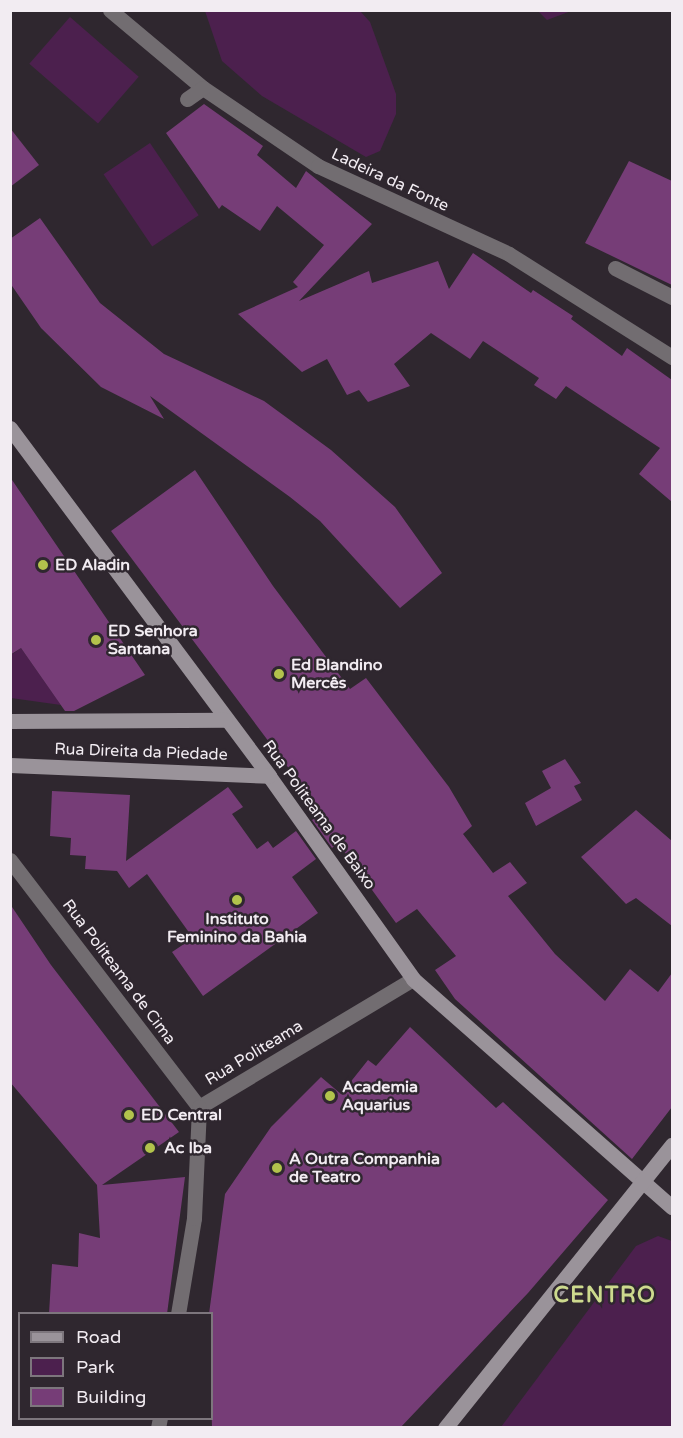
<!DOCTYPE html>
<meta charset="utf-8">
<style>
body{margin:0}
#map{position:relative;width:683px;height:1438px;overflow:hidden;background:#2f272f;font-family:"Varela Round",sans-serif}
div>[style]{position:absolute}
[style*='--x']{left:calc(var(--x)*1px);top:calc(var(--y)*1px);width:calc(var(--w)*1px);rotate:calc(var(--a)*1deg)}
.green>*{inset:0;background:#4c204e;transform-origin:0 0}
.building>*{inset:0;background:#763d77}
.street>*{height:15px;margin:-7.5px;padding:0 7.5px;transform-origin:7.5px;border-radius:7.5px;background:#726d71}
.secondary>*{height:15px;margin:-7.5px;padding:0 7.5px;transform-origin:7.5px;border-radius:7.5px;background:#9a939a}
.dots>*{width:16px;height:16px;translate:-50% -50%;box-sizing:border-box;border:3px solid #2f272f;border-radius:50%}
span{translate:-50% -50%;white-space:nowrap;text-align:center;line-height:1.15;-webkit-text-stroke:5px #2f272f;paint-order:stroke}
.street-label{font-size:16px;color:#f2ecf2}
.poi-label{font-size:16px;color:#f2ecf2;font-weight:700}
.left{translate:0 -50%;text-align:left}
.district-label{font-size:22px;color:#cdda8e;font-weight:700;letter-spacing:1.5px}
.frame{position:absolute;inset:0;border:12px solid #f2ecf2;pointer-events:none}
.legend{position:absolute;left:18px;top:1312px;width:195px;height:108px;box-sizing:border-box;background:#2f272f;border:2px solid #7d767d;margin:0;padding:8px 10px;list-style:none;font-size:18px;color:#f2ecf2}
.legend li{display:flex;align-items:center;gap:12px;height:30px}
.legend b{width:30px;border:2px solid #7d767d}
</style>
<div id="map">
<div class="green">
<div style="clip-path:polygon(205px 11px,360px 11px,370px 22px,396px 94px,396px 114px,380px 151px,366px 157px,262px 96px,222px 61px)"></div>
<div style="clip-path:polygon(538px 11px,571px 11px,547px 20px)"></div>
<div style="left:70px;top:17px;width:91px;height:62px;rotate:41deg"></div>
<div style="left:150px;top:143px;width:87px;height:56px;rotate:56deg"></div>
<div style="clip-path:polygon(21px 648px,61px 705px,11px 698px,11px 655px)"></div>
<div style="clip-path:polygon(658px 1236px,672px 1241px,672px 1427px,501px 1427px,636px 1246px)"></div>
</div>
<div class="building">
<div style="clip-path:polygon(204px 104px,263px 146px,257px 155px,296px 188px,306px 171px,372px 224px,299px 301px,369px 271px,372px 283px,438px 261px,449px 289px,473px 253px,531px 293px,533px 290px,573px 316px,571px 319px,622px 356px,627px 348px,672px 380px,672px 502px,639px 474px,660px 448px,566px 386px,556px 399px,534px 385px,539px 378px,483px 341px,470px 359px,431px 333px,394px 364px,410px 386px,368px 402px,359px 390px,347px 395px,327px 359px,302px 372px,238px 314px,298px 287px,293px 282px,324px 245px,277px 206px,260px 231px,222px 205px,219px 209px,166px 133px)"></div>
<div style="clip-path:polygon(10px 128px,39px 165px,10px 187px)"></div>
<div style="clip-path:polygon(629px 161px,672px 181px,672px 285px,585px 243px)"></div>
<div style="clip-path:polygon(40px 218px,100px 303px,164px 354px,264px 401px,331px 450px,395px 507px,442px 573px,400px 608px,320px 521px,290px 497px,150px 396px,164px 419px,101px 387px,41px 328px,10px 283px,10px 239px)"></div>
<div style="clip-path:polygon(195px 470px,273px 586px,350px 689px,366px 678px,449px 787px,472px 826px,463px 834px,493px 873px,510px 862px,527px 883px,508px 896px,555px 954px,605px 1001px,630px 969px,658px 992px,672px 973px,672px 1107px,632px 1159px,455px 999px,435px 970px,456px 956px,417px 909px,396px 923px,338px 843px,332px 848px,312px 820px,318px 816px,305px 790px,111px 531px)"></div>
<div style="clip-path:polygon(10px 477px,145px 675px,74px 711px,65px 711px,21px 648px,10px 655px)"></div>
<div style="clip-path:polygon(565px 759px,581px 783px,574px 786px,582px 800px,536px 826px,525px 803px,551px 788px,542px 771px)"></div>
<div style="clip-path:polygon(228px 787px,243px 807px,232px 814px,257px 849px,268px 841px,273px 848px,296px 831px,316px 859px,292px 877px,318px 913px,203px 996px,172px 952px,193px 938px,147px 874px,129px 888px,117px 871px,85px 869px,86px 856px,70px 855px,71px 838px,50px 836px,52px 791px,130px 795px,126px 861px)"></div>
<div style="clip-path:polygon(636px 810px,672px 841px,672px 926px,636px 898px,626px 904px,581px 857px)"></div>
<div style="clip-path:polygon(10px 904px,51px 965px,179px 1132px,102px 1185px,185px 1177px,167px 1314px,49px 1314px,52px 1264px,78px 1267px,79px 1233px,100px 1238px,97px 1185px,10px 1082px)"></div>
<div style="clip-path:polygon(410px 1027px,496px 1108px,503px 1102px,608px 1200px,528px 1293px,400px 1428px,212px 1428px,209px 1314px,225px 1194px,271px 1127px,321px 1077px,341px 1094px,368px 1060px,376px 1066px)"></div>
</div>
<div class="street">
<div style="--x:110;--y:10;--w:121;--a:40"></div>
<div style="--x:203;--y:88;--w:139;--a:34.1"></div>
<div style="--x:318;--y:166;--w:210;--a:24.7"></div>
<div style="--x:509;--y:254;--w:193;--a:32.3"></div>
<div style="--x:187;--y:99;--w:19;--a:-35"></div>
<div style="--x:615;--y:268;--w:64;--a:27"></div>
<div style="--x:10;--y:860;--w:311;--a:52.6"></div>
<div style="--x:199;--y:1107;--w:249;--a:-30.9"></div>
<div style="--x:178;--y:1314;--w:97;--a:-80.5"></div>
<div style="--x:194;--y:1218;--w:111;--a:-87.4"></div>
<div style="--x:158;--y:1428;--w:10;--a:-79"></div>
</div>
<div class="secondary">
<div style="--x:10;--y:428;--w:434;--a:53.3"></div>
<div style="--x:269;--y:776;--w:249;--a:54.6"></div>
<div style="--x:413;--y:979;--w:345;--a:41.4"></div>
<div style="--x:10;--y:721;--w:215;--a:-0.3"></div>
<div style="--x:10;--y:765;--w:259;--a:2.4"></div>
<div style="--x:445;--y:1428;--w:363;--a:-51.3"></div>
</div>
<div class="dots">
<div style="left:43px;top:565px;background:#b2c34c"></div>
<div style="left:96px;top:640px;background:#b2c34c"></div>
<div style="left:279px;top:674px;background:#b2c34c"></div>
<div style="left:237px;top:900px;background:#b2c34c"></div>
<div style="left:330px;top:1096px;background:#b2c34c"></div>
<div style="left:129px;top:1115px;background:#b2c34c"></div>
<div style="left:150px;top:1148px;background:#b2c34c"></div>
<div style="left:277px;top:1168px;background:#b2c34c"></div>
</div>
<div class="street-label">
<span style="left:390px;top:180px;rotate:25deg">Ladeira da Fonte</span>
<span style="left:141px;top:752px;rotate:2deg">Rua Direita da Piedade</span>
<span style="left:319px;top:815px;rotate:54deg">Rua Politeama de Baixo</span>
<span style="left:119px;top:972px;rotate:53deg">Rua Politeama de Cima</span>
<span style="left:254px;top:1053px;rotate:-31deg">Rua Politeama</span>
</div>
<div class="poi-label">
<span class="left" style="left:55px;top:565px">ED Aladin</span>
<span class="left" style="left:108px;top:640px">ED Senhora<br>Santana</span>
<span class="left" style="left:291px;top:674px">Ed Blandino<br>Mercês</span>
<span style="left:237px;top:928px">Instituto<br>Feminino da Bahia</span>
<span class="left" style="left:342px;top:1096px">Academia<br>Aquarius</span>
<span class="left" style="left:141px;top:1115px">ED Central</span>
<span class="left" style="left:164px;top:1148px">Ac Iba</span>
<span class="left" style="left:289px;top:1168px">A Outra Companhia<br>de Teatro</span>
</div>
<div class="district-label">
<span style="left:605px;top:1296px">CENTRO</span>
</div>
<div class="frame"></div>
<ul class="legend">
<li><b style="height:8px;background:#9a939a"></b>Road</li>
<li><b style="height:16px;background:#4c204e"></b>Park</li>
<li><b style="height:16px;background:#763d77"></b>Building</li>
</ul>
</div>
